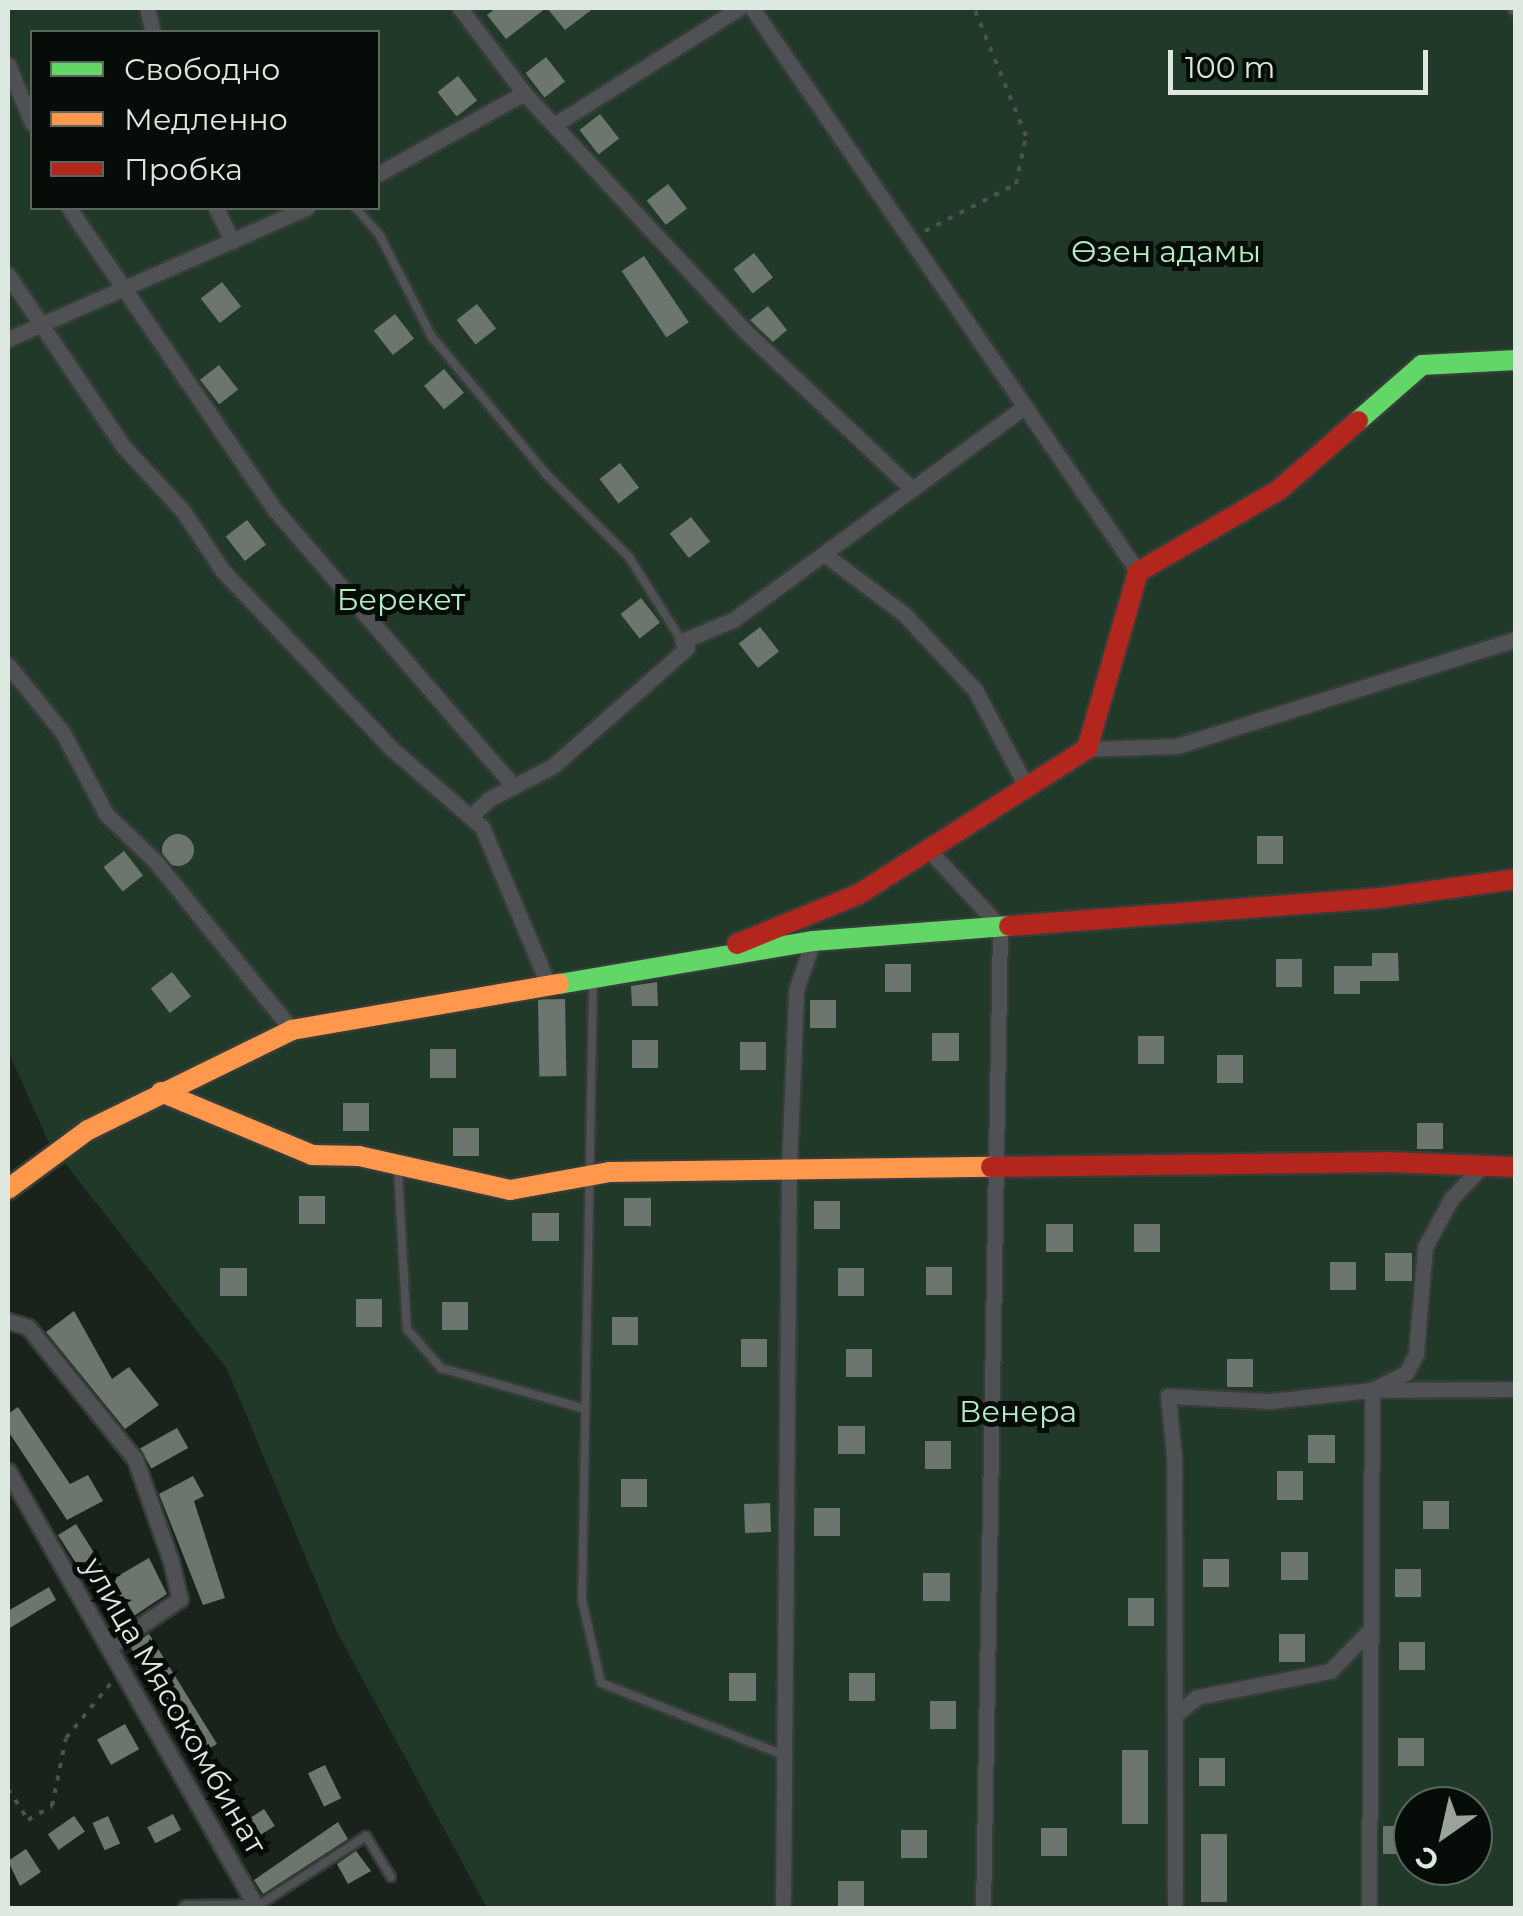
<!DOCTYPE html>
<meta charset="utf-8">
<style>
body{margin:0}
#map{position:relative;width:1523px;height:1916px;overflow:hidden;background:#1a221c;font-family:Montserrat,sans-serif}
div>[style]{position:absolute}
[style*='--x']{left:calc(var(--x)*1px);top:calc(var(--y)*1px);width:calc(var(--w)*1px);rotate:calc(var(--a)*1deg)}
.green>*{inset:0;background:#213928}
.building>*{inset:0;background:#6c766f;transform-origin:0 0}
.round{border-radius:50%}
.path>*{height:4px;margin-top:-2px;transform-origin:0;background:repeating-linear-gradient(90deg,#4e5152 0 5px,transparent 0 13px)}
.roads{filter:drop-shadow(2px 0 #363d38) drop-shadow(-2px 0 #363d38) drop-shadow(0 2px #363d38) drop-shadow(0 -2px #363d38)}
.lane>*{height:8px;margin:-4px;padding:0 4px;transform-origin:4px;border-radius:4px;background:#505154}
.street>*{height:15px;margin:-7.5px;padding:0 7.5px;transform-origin:7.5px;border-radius:7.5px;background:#505154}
.fast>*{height:20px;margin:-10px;padding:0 10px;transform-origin:10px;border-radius:10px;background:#63d668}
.slow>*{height:20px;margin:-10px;padding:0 10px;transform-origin:10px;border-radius:10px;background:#ff974d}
.jam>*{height:20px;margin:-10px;padding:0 10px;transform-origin:10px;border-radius:10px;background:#b3261e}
span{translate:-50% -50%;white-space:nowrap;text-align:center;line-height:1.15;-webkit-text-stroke:10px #060d08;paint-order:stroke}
.park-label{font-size:30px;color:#b4ecc3}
.street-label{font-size:30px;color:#dde8e0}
.frame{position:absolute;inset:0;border:10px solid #dde8e0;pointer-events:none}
.legend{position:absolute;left:30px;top:30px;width:350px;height:180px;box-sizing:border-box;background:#060d08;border:2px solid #5c655e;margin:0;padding:12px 18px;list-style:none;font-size:30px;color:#dde8e0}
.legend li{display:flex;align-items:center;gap:20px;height:50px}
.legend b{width:50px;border:2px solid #5c655e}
.north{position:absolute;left:1393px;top:1786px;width:100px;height:100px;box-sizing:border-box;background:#060d08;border:2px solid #5c655e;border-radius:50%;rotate:214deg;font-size:28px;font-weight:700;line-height:40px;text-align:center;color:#dde8e0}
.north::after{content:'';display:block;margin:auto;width:35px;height:45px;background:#99a39b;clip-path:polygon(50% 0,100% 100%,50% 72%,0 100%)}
.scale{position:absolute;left:1168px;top:50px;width:260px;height:45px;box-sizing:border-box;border:5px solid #dde8e0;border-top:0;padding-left:12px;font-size:30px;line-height:35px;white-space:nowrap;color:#dde8e0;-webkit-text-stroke:8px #060d08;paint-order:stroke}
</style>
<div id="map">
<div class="green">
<div style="clip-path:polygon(evenodd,8px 8px,1515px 8px,1515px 1908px,487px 1908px,337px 1632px,227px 1369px,49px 1143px,8px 1051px,8px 8px,32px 32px,378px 32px,378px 208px,32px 208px,32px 32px,8px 8px,1413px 1806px,1473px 1806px,1473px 1866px,1413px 1866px,1413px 1806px)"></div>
</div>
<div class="building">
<div style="clip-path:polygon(496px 8px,546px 8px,506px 39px,487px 15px)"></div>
<div style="clip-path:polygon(547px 8px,594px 8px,565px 30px)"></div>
<div style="left:546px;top:57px;width:31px;height:26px;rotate:52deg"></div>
<div style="left:458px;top:76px;width:31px;height:26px;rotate:52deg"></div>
<div style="left:600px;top:114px;width:31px;height:26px;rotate:52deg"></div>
<div style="left:668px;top:184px;width:31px;height:27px;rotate:52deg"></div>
<div style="left:754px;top:253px;width:31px;height:26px;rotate:52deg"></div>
<div style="left:644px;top:256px;width:80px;height:27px;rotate:56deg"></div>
<div style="left:222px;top:282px;width:31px;height:27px;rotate:52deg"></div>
<div style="left:477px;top:304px;width:31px;height:26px;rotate:52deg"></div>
<div style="clip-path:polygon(768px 306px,787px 330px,773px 342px,750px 320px)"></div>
<div style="left:395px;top:314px;width:31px;height:27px;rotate:52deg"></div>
<div style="left:219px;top:365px;width:31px;height:24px;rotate:52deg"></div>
<div style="left:444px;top:369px;width:31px;height:26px;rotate:50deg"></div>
<div style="left:620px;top:463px;width:31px;height:26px;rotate:52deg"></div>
<div style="left:691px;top:517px;width:31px;height:27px;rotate:52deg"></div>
<div style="left:247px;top:520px;width:31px;height:27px;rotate:52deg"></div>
<div style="left:641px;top:598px;width:31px;height:26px;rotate:52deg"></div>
<div style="left:760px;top:627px;width:31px;height:27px;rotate:52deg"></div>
<div class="round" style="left:162px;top:834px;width:32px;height:32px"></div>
<div style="left:1257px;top:836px;width:26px;height:28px"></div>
<div style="left:124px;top:851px;width:31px;height:26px;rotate:52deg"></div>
<div style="clip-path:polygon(1372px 953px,1398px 953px,1399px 981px,1360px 981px,1360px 994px,1334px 994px,1334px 966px,1372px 966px)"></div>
<div style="left:1276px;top:959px;width:26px;height:28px"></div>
<div style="left:885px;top:964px;width:26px;height:28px"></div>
<div style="left:172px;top:972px;width:31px;height:27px;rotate:52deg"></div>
<div style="clip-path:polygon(657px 982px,658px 1006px,632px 1006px,631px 986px)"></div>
<div style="left:565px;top:999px;width:77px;height:27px;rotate:89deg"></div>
<div style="left:810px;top:1000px;width:26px;height:28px"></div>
<div style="left:932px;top:1033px;width:27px;height:28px"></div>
<div style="left:1138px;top:1036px;width:26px;height:28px"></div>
<div style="left:632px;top:1040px;width:26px;height:28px"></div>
<div style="left:766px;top:1042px;width:28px;height:26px;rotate:90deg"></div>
<div style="left:456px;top:1049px;width:29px;height:26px;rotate:90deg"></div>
<div style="left:1217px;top:1055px;width:26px;height:28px"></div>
<div style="left:369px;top:1103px;width:28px;height:26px;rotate:90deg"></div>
<div style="left:1417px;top:1123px;width:26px;height:26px"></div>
<div style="left:453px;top:1128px;width:26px;height:28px"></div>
<div style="left:299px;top:1196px;width:26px;height:28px"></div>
<div style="left:624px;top:1198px;width:27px;height:28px"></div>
<div style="left:814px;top:1201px;width:26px;height:28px"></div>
<div style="left:532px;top:1213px;width:27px;height:28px"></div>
<div style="left:1046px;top:1224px;width:27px;height:28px"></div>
<div style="left:1134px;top:1224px;width:26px;height:28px"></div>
<div style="left:1385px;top:1253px;width:27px;height:28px"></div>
<div style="left:1330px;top:1262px;width:26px;height:28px"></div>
<div style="left:926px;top:1267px;width:26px;height:28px"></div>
<div style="left:220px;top:1268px;width:27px;height:28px"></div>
<div style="left:838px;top:1268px;width:26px;height:28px"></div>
<div style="left:356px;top:1299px;width:26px;height:28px"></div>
<div style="left:442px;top:1302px;width:26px;height:28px"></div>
<div style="clip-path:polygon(74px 1311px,112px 1379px,129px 1367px,159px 1405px,125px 1429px,46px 1332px)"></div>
<div style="left:612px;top:1317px;width:26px;height:28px"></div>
<div style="left:741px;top:1339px;width:26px;height:28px"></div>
<div style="left:846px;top:1349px;width:26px;height:28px"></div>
<div style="left:1227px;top:1359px;width:26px;height:28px"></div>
<div style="clip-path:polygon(18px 1407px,70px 1484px,88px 1475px,103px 1501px,67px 1520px,8px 1431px,8px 1414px)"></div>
<div style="left:838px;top:1426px;width:27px;height:28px"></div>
<div style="left:177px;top:1428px;width:23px;height:42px;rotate:61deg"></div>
<div style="left:1308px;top:1435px;width:27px;height:28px"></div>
<div style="left:925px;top:1441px;width:26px;height:28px"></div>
<div style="left:1277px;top:1471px;width:26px;height:29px"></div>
<div style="clip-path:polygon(193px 1476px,204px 1496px,194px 1501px,225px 1598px,203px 1605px,159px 1494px)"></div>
<div style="left:621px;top:1479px;width:26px;height:28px"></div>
<div style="left:1449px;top:1501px;width:28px;height:26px;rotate:90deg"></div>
<div style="left:770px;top:1503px;width:29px;height:26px;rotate:88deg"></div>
<div style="left:814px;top:1508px;width:26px;height:28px"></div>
<div style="clip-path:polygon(76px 1524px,111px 1580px,149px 1558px,167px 1594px,117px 1627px,58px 1535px)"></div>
<div style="left:1281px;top:1552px;width:27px;height:28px"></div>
<div style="left:1203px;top:1559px;width:26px;height:28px"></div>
<div style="left:1395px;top:1569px;width:26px;height:28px"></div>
<div style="left:923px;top:1573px;width:27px;height:28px"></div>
<div style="clip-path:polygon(49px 1587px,56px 1600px,8px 1629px,8px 1611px)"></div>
<div style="left:1128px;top:1598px;width:26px;height:28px"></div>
<div style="clip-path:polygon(149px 1634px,217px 1744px,194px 1757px,130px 1646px)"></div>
<div style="left:1279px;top:1634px;width:26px;height:28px"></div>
<div style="left:1399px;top:1642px;width:26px;height:28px"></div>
<div style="left:729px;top:1673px;width:27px;height:28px"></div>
<div style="left:849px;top:1673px;width:26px;height:28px"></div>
<div style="left:956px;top:1701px;width:28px;height:26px;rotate:90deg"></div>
<div style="left:125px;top:1724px;width:29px;height:32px;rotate:61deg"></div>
<div style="left:1398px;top:1738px;width:26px;height:28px"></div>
<div style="left:1122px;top:1750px;width:26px;height:74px"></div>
<div style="left:1199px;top:1758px;width:26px;height:28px"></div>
<div style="left:325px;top:1765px;width:37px;height:19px;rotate:64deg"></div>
<div style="left:264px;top:1809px;width:20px;height:36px;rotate:57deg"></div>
<div style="left:173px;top:1814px;width:18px;height:29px;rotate:63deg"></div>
<div style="left:74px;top:1816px;width:19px;height:32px;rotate:55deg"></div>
<div style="left:108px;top:1816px;width:30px;height:17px;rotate:66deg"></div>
<div style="clip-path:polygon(338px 1822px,348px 1839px,263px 1894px,254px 1880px)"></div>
<div style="left:1383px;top:1826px;width:26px;height:28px"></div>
<div style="left:1041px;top:1828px;width:26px;height:28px"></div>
<div style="left:901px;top:1830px;width:26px;height:28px"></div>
<div style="left:1201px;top:1834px;width:26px;height:68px"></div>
<div style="clip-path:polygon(26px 1849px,41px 1872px,20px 1886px,8px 1861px)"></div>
<div style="clip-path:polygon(356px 1851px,371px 1871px,348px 1884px,337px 1864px)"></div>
<div style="left:838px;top:1881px;width:26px;height:27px"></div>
</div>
<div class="path">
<div style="--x:925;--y:231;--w:102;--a:-27.3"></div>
<div style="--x:1016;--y:184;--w:49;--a:-78.2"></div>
<div style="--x:1026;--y:136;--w:138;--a:-112.1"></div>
<div style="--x:8;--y:1789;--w:37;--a:57"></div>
<div style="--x:28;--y:1820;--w:28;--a:-30"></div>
<div style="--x:52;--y:1806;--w:69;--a:-78.4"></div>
<div style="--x:66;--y:1738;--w:71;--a:-50.7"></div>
</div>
<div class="roads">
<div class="lane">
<div style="--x:356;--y:208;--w:37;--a:49"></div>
<div style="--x:380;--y:236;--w:114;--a:62.8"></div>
<div style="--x:432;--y:337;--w:180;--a:50.2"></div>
<div style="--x:547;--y:475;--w:116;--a:45"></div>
<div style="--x:629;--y:557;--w:99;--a:57.8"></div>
<div style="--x:593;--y:982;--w:618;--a:91.02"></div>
<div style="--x:582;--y:1600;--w:85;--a:77.1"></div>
<div style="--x:601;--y:1683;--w:197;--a:21.5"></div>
<div style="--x:398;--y:1170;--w:159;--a:86.8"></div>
<div style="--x:407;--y:1329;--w:52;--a:48.9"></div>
<div style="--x:441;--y:1368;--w:150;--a:15.9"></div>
<div style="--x:256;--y:1907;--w:131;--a:-32.8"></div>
<div style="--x:366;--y:1836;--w:48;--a:58.6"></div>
</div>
<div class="street">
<div style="--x:147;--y:8;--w:25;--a:76"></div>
<div style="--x:460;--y:8;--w:106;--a:53"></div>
<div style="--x:524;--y:93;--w:325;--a:47.1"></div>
<div style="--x:745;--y:331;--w:230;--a:43.4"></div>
<div style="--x:752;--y:8;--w:683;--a:55.61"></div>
<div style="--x:1515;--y:8;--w:1;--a:45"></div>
<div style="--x:8;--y:65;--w:63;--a:67.5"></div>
<div style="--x:554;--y:125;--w:219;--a:-32.3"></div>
<div style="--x:378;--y:174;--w:167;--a:-29"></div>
<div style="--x:69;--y:208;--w:367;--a:55.7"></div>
<div style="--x:276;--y:511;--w:364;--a:49.2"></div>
<div style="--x:216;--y:208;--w:37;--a:64"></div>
<div style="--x:8;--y:275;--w:206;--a:56.1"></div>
<div style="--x:123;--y:446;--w:88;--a:47.3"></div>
<div style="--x:183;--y:511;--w:72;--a:56.3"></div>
<div style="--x:223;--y:571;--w:245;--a:46.5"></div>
<div style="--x:392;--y:749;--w:119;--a:40.9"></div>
<div style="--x:482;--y:827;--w:170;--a:67.2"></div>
<div style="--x:8;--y:339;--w:326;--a:-23.7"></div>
<div style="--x:824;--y:554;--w:100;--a:36.9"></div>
<div style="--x:904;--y:614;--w:104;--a:46.9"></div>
<div style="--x:975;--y:690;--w:111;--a:62"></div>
<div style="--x:682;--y:641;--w:55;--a:-22.4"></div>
<div style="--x:733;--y:620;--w:357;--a:-36.2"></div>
<div style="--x:8;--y:665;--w:87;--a:51"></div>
<div style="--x:63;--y:733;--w:92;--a:62"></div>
<div style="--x:106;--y:814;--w:69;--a:43.8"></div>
<div style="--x:156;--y:862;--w:216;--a:51"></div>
<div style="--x:1087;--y:749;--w:90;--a:-1.9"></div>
<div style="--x:1177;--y:746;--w:355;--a:-17.5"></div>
<div style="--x:470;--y:817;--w:26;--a:-43"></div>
<div style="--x:489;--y:799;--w:72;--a:-27.3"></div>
<div style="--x:553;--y:766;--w:179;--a:-41.4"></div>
<div style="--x:929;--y:850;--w:105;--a:47.3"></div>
<div style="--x:1000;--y:927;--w:981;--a:90.99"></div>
<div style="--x:8;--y:1321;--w:21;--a:17"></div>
<div style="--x:28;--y:1327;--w:170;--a:51"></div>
<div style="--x:135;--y:1459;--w:108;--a:70.6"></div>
<div style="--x:171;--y:1561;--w:39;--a:77"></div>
<div style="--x:180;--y:1599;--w:84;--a:146.1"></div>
<div style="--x:1376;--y:1388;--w:34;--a:-27"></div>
<div style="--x:1406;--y:1373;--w:21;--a:-62"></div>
<div style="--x:1416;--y:1354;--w:107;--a:-85.2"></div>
<div style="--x:1425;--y:1247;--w:55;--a:-61.6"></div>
<div style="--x:1451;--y:1199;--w:45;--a:-46.8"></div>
<div style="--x:8;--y:1471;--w:503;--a:60.33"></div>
<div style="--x:1175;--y:1715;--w:28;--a:-39"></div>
<div style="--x:1197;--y:1697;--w:136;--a:-11.1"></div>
<div style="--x:1330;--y:1671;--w:59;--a:-45.7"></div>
<div style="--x:186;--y:1908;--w:70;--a:-0.8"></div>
<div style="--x:783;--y:1908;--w:740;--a:-89.54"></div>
<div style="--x:789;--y:1168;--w:178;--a:-87.7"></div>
<div style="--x:796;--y:990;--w:52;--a:-70.9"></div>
<div style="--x:1175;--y:1908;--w:452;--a:-90.1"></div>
<div style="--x:1174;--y:1456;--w:60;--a:-95.7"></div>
<div style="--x:1168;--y:1396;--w:102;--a:2.8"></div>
<div style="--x:1270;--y:1401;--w:103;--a:-6.2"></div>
<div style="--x:1372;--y:1390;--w:144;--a:-0.4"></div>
<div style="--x:1369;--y:1908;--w:518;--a:-89.67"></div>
</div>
<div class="fast">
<div style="--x:1358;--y:421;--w:85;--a:-41.2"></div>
<div style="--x:1422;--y:365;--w:94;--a:-3"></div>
<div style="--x:559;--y:984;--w:258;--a:-9.6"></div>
<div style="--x:813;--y:941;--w:197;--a:-4.4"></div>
</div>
<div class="slow">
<div style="--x:161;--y:1092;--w:164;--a:22.6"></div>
<div style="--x:312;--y:1155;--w:47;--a:1.2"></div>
<div style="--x:359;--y:1156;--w:155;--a:12.7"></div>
<div style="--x:510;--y:1190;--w:102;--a:-10.2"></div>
<div style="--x:610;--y:1172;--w:381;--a:-0.8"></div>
<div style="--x:8;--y:1189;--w:99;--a:-36.4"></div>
<div style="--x:88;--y:1130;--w:227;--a:-26.1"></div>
<div style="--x:292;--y:1030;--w:271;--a:-9.8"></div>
</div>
<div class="jam">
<div style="--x:1009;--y:926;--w:373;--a:-4.3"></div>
<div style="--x:1381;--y:898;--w:136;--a:-8"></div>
<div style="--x:737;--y:944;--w:132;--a:-22.3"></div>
<div style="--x:859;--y:894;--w:270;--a:-32.5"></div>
<div style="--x:1087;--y:749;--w:184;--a:-73.9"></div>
<div style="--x:1138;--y:572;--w:163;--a:-30.2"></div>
<div style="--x:1279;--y:490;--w:105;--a:-41.1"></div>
<div style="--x:991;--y:1167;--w:395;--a:-0.7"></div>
<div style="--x:1386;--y:1162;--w:130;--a:2.2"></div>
</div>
</div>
<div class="park-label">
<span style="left:1166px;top:252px">Өзен адамы</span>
<span style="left:401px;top:600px">Берекет</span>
<span style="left:1018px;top:1412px">Венера</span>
</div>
<div class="street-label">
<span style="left:174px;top:1706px;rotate:60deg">улица Мясокомбинат</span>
</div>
<div class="frame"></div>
<ul class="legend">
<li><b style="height:12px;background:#63d668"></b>Свободно</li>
<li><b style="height:12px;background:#ff974d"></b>Медленно</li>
<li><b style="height:12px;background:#b3261e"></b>Пробка</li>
</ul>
<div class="north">С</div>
<div class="scale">100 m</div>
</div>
